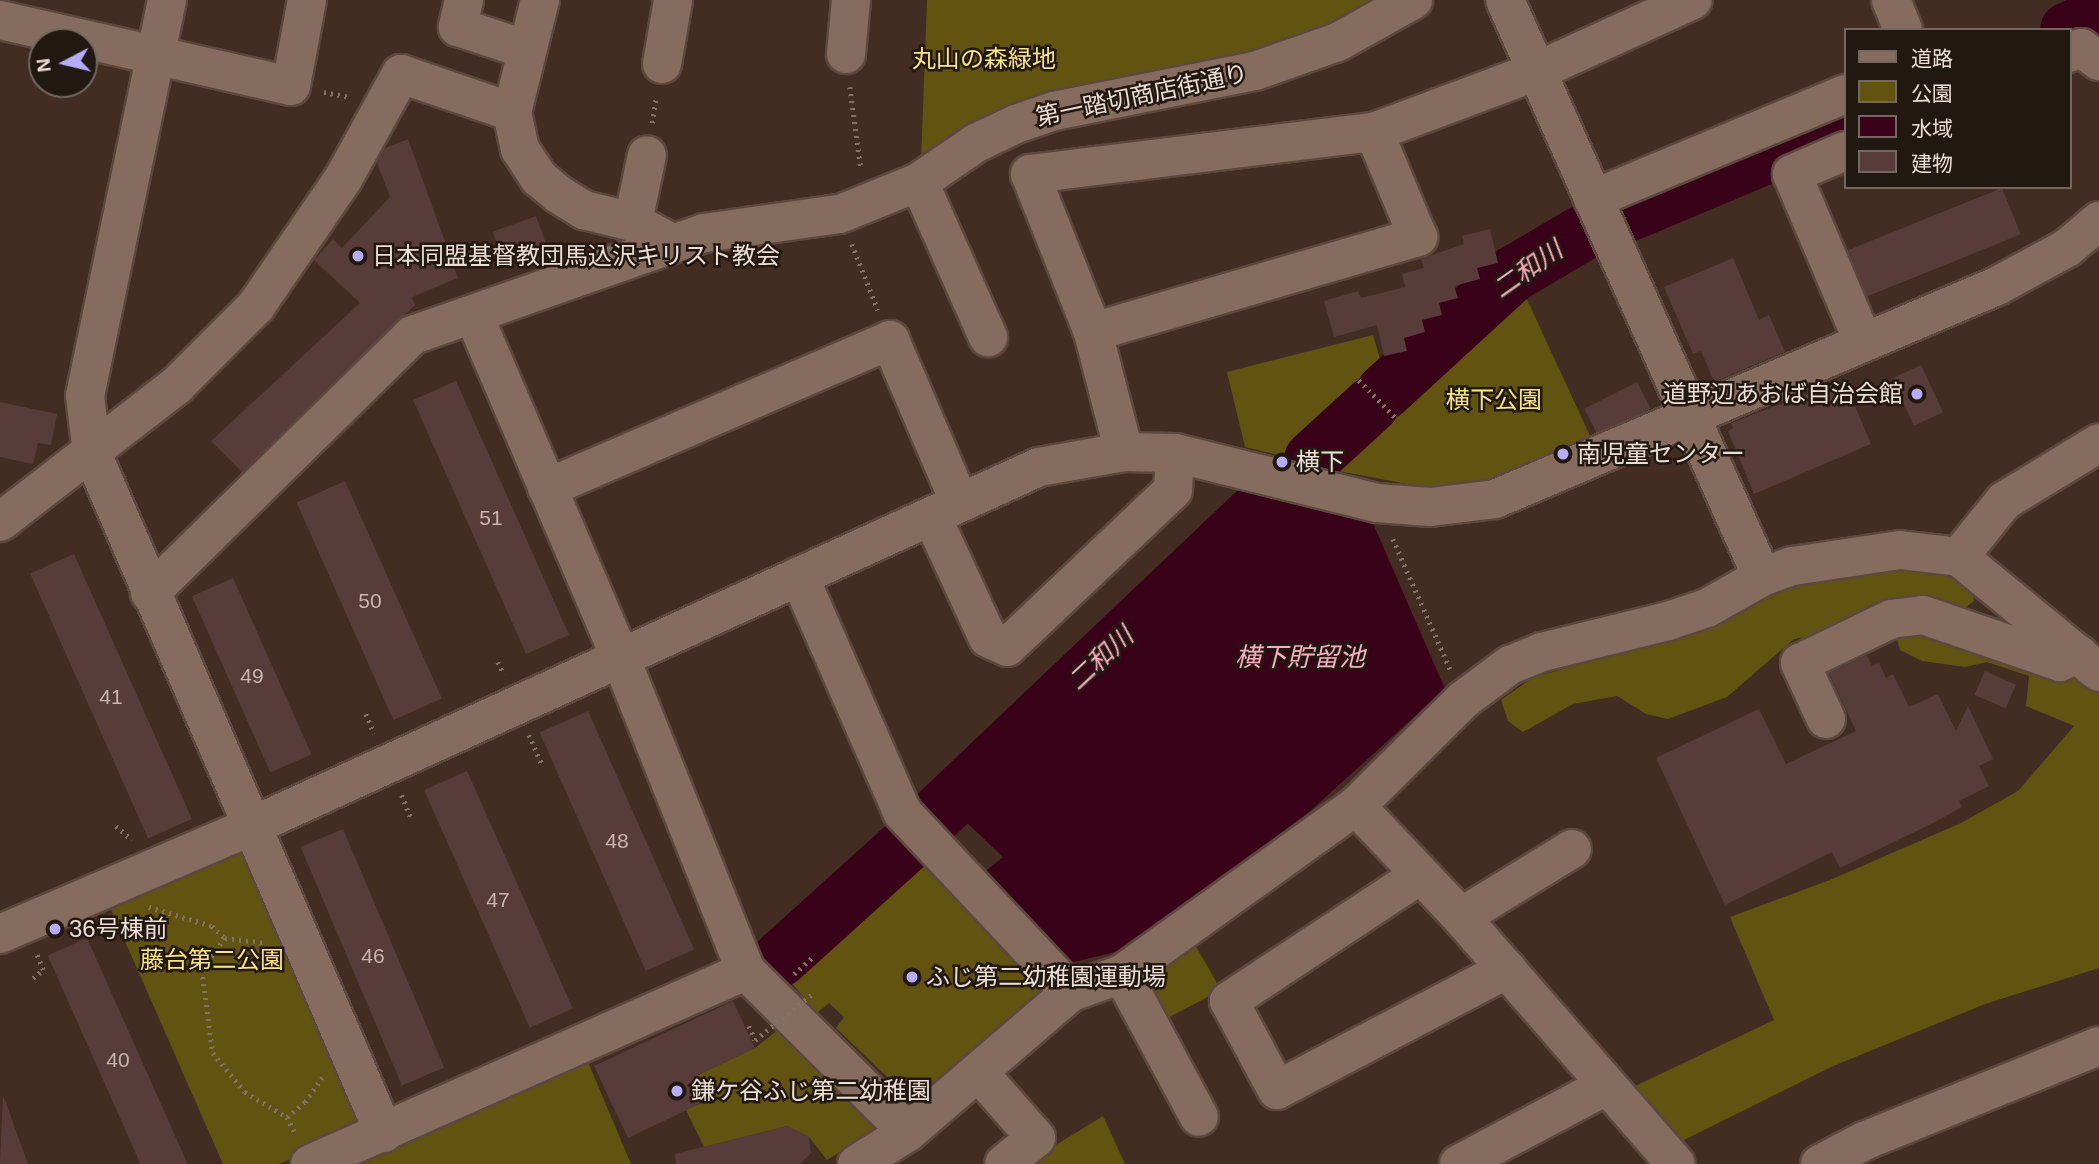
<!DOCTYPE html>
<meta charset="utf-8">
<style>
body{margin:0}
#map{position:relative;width:2099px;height:1164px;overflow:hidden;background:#432c21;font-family:Helvetica,"Noto Sans JP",sans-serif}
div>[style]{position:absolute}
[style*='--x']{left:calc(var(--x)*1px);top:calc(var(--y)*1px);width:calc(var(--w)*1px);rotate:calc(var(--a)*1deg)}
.green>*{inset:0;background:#625310}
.water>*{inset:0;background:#390219}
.river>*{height:56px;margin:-28px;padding:0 28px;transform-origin:28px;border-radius:28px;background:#390219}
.building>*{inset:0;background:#583c3a;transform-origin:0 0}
.path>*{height:4.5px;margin-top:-2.25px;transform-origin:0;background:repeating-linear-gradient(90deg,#847167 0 2px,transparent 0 7px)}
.roads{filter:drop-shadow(2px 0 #5c483e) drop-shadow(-2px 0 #5c483e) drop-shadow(0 2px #5c483e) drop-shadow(0 -2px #5c483e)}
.minor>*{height:38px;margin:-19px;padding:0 19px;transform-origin:19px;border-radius:19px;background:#866c5e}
.path-bridge>*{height:4.5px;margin-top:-2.25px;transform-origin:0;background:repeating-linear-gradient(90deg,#847167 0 2px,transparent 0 7px)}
.dots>*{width:19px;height:19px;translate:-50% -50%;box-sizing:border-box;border:4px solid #221812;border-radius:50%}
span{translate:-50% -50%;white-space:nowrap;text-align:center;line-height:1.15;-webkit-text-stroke:5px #221812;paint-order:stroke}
.number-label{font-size:21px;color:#c7b5ae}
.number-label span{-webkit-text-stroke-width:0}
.park-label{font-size:24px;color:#fae386}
.street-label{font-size:24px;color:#ecddd5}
.poi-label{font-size:24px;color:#ecddd5}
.left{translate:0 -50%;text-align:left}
.right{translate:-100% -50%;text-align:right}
.water-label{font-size:26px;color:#faadc2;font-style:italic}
.legend{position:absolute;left:1844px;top:28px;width:228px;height:161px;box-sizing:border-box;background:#221812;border:2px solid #736760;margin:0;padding:9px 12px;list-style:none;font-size:21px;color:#ecddd5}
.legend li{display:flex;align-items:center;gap:14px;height:35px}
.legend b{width:35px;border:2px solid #736760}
.north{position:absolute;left:28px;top:28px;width:70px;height:70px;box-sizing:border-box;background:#221812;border:2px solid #736760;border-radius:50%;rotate:263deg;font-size:19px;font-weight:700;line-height:28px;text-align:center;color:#ecddd5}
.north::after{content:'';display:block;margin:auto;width:24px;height:32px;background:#b6acf8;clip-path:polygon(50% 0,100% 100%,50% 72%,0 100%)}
</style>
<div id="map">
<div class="green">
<div style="clip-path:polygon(927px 0,1391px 0,1368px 15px,921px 161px)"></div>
<div style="clip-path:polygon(1517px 278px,1592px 440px,1491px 479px,1423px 487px,1322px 468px)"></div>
<div style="clip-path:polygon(1373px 335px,1385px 376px,1295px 459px,1245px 447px,1227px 372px)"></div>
<div style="clip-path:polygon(1900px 565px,1948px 576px,1973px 592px,1974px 601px,1964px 609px,1794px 639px,1727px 697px,1668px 719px,1646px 714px,1617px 696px,1573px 704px,1523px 732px,1508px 721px,1501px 700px,1532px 678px,1674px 637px,1771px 588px)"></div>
<div style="clip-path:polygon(1912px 626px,2099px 687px,2099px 968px,1985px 1004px,1831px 1067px,1676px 1144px,1631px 1088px,1774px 1020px,1730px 917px,1830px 880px,1961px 823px,2018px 791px,2074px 726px,2026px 706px,2029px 676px,1987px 662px,1965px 667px,1922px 661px,1900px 650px,1895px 633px)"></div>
<div style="clip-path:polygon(913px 848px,1041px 982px,1042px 1002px,921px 1097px,907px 1096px,836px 1028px,844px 1017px,829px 1003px,817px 1013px,783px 973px)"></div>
<div style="clip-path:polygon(230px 849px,244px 853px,359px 1115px,354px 1131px,279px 1164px,223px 1164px,110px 907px)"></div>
<div style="clip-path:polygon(1194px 943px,1221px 990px,1158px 1023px,1136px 981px)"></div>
<div style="clip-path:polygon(779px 1029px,880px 1127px,827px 1160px,809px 1137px,787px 1126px,704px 1147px,686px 1110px,709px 1099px,698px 1075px,755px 1048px)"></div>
<div style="clip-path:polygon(588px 1062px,631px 1164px,363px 1164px)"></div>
<div style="clip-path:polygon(1103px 1116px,1125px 1164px,1025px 1164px)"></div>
</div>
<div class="water">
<div style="clip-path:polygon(1290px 499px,1372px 521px,1445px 689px,1309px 812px,1123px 950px,1066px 964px,982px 874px,1003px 857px,961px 817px)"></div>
</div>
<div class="river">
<div style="--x:2068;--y:30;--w:34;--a:-23"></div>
<div style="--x:1621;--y:217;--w:243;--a:-22.8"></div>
<div style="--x:1384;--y:392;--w:175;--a:-42.5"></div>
<div style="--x:1513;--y:274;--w:79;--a:-30.5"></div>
<div style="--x:1312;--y:459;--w:81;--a:-42.5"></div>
<div style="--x:934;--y:817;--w:459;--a:-43.5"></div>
<div style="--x:780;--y:959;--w:170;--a:-42.1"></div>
</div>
<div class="building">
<div style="clip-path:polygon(408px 139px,458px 278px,412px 297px,415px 305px,242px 472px,211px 441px,360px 303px,314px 260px,333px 239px,342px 248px,390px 197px,377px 163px,385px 148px)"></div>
<div style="left:2002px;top:188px;width:50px;height:166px;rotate:68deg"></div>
<div style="left:536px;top:216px;width:33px;height:46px;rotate:70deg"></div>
<div style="clip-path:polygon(1490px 229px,1498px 263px,1477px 268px,1480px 279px,1454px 286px,1458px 298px,1439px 303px,1442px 315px,1422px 320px,1425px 332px,1404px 338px,1407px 351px,1384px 356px,1377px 325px,1334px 337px,1324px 301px,1358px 291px,1361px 298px,1405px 287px,1402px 274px,1424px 268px,1421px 259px,1464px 244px,1462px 236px)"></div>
<div style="clip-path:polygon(1733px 258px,1759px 320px,1769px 315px,1785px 352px,1714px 382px,1701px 351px,1693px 354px,1664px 287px)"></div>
<div style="left:1921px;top:365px;width:52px;height:32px;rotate:65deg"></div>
<div style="clip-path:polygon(1844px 380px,1871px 444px,1754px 494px,1728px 431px,1733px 428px,1731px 423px)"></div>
<div style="left:456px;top:381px;width:278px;height:47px;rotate:66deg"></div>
<div style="left:1637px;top:382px;width:30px;height:59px;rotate:63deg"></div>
<div style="clip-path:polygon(0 402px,57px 414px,51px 445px,38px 443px,33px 464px,0 457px)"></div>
<div style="left:345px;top:481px;width:238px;height:53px;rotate:66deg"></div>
<div style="left:74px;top:554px;width:290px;height:48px;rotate:66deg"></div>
<div style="left:233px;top:578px;width:193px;height:45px;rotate:66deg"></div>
<div style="clip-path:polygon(1867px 655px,1872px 666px,1879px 663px,1886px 678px,1893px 674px,1909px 707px,1938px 694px,1956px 731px,1968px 706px,1993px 759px,1979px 766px,1989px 786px,1959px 801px,1962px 807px,1933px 823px,1840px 868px,1832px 852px,1725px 905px,1656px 758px,1759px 709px,1786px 764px,1856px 731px,1829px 673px)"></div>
<div style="left:1985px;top:671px;width:34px;height:26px;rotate:24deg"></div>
<div style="left:588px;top:711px;width:261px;height:53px;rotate:66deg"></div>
<div style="left:467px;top:771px;width:260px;height:47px;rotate:66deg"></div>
<div style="left:343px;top:829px;width:259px;height:46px;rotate:67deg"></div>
<div style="left:87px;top:938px;width:248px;height:43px;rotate:66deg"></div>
<div style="clip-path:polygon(733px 1001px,755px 1048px,698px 1075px,710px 1099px,628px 1138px,594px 1066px)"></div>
<div style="clip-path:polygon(3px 1095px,28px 1164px,0 1164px)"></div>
<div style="clip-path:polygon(787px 1126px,809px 1137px,811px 1153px,800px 1164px,676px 1164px,675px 1154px)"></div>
</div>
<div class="path">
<div style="--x:850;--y:87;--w:82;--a:82.3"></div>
<div style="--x:324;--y:92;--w:25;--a:11"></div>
<div style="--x:652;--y:123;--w:26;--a:-81"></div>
<div style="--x:852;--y:244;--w:71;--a:68.5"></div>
<div style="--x:1359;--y:380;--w:52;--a:45.8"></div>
<div style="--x:1393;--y:539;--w:142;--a:66.3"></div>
<div style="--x:498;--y:662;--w:14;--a:65"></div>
<div style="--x:366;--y:714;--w:21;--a:67"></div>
<div style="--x:529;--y:735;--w:34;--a:66"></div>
<div style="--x:402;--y:795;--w:25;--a:69"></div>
<div style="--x:116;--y:826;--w:21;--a:41"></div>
<div style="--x:149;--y:907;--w:66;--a:16.8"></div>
<div style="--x:212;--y:926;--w:18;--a:43"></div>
<div style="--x:225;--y:938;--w:41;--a:7"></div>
<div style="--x:225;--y:938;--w:39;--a:126"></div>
<div style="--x:202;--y:970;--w:84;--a:82.5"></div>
<div style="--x:213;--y:1053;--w:50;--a:50.6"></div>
<div style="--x:245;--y:1092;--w:49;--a:30.8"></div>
<div style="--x:287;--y:1117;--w:20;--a:63"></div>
<div style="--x:794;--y:974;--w:27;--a:-42"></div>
<div style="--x:33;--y:978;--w:13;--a:-39"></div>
<div style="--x:43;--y:970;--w:18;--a:-112"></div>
<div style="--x:749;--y:1026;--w:15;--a:67"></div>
<div style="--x:287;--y:1117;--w:23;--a:-40"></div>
<div style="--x:305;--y:1102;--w:32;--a:-55"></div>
</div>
<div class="roads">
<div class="minor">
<div style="--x:167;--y:0;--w:404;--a:101.7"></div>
<div style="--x:85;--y:396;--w:57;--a:83"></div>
<div style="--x:92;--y:453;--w:740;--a:66.76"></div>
<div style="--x:464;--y:0;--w:28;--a:103"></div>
<div style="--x:458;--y:27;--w:71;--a:18.2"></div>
<div style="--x:540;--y:0;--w:115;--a:104"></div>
<div style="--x:512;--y:112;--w:38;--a:78"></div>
<div style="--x:520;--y:149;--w:35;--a:57"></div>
<div style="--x:539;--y:178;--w:25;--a:40"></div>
<div style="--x:558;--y:194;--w:31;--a:32"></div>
<div style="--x:584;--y:210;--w:50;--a:13.8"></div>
<div style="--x:633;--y:222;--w:44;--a:28.3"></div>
<div style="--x:1505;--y:0;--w:632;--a:65.99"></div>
<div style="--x:1891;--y:0;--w:32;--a:68"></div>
<div style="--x:0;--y:20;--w:298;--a:12.8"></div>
<div style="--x:291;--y:86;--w:87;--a:-79.5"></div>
<div style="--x:2069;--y:53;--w:13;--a:-23"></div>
<div style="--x:2081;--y:48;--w:22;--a:36"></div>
<div style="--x:846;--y:54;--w:54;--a:-84.7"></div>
<div style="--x:662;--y:64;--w:65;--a:-80.2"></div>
<div style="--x:1845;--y:151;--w:58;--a:156.5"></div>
<div style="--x:1792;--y:174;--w:181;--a:67"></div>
<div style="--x:919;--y:182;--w:170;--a:66"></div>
<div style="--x:1593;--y:199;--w:273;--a:-22.6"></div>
<div style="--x:633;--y:222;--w:68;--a:-78.2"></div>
<div style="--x:474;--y:316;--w:373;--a:66.8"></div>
<div style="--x:621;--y:659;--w:336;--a:68.2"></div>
<div style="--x:746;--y:971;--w:228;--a:44.8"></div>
<div style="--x:1093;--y:332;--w:339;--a:-16.3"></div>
<div style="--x:1418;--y:237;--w:114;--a:-112.7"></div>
<div style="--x:1124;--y:452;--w:124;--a:-104.5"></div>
<div style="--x:1093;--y:332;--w:170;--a:-111.7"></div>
<div style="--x:1030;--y:174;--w:347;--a:-7"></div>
<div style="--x:1374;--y:132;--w:174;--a:-20.5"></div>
<div style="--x:1537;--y:71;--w:171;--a:-24.5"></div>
<div style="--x:547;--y:488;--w:374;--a:-23.3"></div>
<div style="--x:890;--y:340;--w:177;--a:66.8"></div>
<div style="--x:932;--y:517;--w:133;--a:65.2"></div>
<div style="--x:988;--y:638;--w:21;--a:25"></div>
<div style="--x:1007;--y:647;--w:228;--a:-43.4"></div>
<div style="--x:1173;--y:490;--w:37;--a:-87"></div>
<div style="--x:0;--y:522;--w:224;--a:-37.7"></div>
<div style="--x:177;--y:385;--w:112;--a:-45"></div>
<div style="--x:256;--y:306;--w:154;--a:-55.6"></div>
<div style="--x:343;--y:179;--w:120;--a:-61.1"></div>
<div style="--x:401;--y:74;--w:117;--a:18.9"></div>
<div style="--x:1959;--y:557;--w:72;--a:-51.2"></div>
<div style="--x:2004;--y:501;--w:111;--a:-31.4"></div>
<div style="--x:799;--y:576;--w:257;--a:66.4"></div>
<div style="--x:902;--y:812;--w:247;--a:46.8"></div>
<div style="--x:150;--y:593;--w:368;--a:-44.5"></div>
<div style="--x:413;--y:335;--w:308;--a:-19.3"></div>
<div style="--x:704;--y:233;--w:137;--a:-8"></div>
<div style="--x:840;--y:214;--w:85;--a:-22.1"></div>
<div style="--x:919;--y:182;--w:69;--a:-34.4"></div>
<div style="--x:976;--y:143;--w:44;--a:-25.4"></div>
<div style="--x:1016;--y:124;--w:40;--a:-18.9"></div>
<div style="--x:1054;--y:111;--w:205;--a:-11.3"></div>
<div style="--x:1255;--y:71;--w:88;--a:-19.3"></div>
<div style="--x:1338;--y:42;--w:86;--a:-29.2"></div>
<div style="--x:1826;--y:719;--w:62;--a:-114.9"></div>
<div style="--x:1800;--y:663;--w:101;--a:-25.8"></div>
<div style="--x:1891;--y:619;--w:32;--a:-7"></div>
<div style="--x:1923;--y:615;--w:145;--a:18.9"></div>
<div style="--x:2060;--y:662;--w:20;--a:-24"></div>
<div style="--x:1356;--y:806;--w:153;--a:46.6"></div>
<div style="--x:1461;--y:917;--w:327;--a:49"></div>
<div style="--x:1420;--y:875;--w:229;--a:146.6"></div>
<div style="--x:1229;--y:1001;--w:101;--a:61.7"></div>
<div style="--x:1277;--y:1090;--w:260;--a:-27.7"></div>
<div style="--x:1461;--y:917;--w:130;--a:-31.5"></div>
<div style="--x:0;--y:934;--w:272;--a:-23.2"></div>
<div style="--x:250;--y:827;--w:867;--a:-24.53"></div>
<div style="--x:1039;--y:467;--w:86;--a:-10"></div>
<div style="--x:1124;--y:452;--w:51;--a:1.1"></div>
<div style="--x:1175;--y:453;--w:208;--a:13.9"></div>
<div style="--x:1377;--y:503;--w:53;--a:4.3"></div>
<div style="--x:1430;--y:507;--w:65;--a:-7"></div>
<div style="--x:1495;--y:499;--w:545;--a:-22.99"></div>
<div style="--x:1997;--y:286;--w:80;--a:-28.5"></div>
<div style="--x:2067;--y:248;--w:42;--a:-40.2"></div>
<div style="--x:1122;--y:974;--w:162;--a:61.7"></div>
<div style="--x:980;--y:1074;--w:85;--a:48.8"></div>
<div style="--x:1036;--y:1138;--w:41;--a:140.9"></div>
<div style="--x:310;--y:1164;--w:477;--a:-23.9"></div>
<div style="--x:857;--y:1164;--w:60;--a:-32.1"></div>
<div style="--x:908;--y:1132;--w:215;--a:-40.7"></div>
<div style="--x:1071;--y:992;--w:54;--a:-19.4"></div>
<div style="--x:1122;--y:974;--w:288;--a:-35.7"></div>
<div style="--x:1356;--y:806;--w:151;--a:-44.7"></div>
<div style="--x:1463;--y:700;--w:59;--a:-36.7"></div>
<div style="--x:1510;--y:665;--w:35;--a:-22"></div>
<div style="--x:1542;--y:652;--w:130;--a:-13.8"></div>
<div style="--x:1668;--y:621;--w:41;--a:-18.4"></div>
<div style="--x:1707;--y:608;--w:63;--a:-29.4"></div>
<div style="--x:1762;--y:577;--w:33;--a:-20"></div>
<div style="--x:1793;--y:566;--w:108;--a:-8.5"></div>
<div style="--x:1900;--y:550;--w:59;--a:6.8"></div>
<div style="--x:1959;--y:557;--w:181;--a:39.4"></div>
<div style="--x:1459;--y:1164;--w:166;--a:-28"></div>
<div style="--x:1820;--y:1164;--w:50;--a:-27.6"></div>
<div style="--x:1864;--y:1141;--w:253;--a:-22"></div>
</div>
</div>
<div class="path-bridge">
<div style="--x:755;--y:1040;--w:72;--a:-38.8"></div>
</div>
<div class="dots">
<div style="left:358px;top:256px;background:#b6acf8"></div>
<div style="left:1917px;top:394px;background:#b6acf8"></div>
<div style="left:1563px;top:454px;background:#b6acf8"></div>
<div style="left:1282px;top:462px;background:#b6acf8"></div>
<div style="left:55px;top:929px;background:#b6acf8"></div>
<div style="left:912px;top:977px;background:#b6acf8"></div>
<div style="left:677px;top:1091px;background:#b6acf8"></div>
</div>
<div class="number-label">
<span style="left:491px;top:518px">51</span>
<span style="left:370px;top:601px">50</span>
<span style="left:252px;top:676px">49</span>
<span style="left:111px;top:697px">41</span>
<span style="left:617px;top:841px">48</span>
<span style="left:498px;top:900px">47</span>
<span style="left:373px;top:956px">46</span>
<span style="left:118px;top:1060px">40</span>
</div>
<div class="park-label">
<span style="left:984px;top:59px">丸山の森緑地</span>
<span style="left:1494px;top:400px">横下公園</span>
<span style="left:212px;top:960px">藤台第二公園</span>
</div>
<div class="street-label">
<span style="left:1142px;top:95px;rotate:-12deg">第一踏切商店街通り</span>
</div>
<div class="poi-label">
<span class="left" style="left:372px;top:256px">日本同盟基督教団馬込沢キリスト教会</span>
<span class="right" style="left:1903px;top:394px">道野辺あおば自治会館</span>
<span class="left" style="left:1577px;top:454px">南児童センター</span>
<span class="left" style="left:1296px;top:462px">横下</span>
<span class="left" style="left:69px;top:929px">36号棟前</span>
<span class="left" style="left:926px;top:977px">ふじ第二幼稚園運動場</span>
<span class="left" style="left:691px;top:1091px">鎌ケ谷ふじ第二幼稚園</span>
</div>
<div class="water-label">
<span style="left:1528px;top:270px;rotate:-35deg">二和川</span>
<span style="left:1300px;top:658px">横下貯留池</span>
<span style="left:1101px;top:659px;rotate:-43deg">二和川</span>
</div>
<ul class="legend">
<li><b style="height:9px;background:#866c5e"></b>道路</li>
<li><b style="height:19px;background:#625310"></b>公園</li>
<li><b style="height:19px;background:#390219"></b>水域</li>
<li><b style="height:19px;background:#583c3a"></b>建物</li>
</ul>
<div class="north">N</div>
</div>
